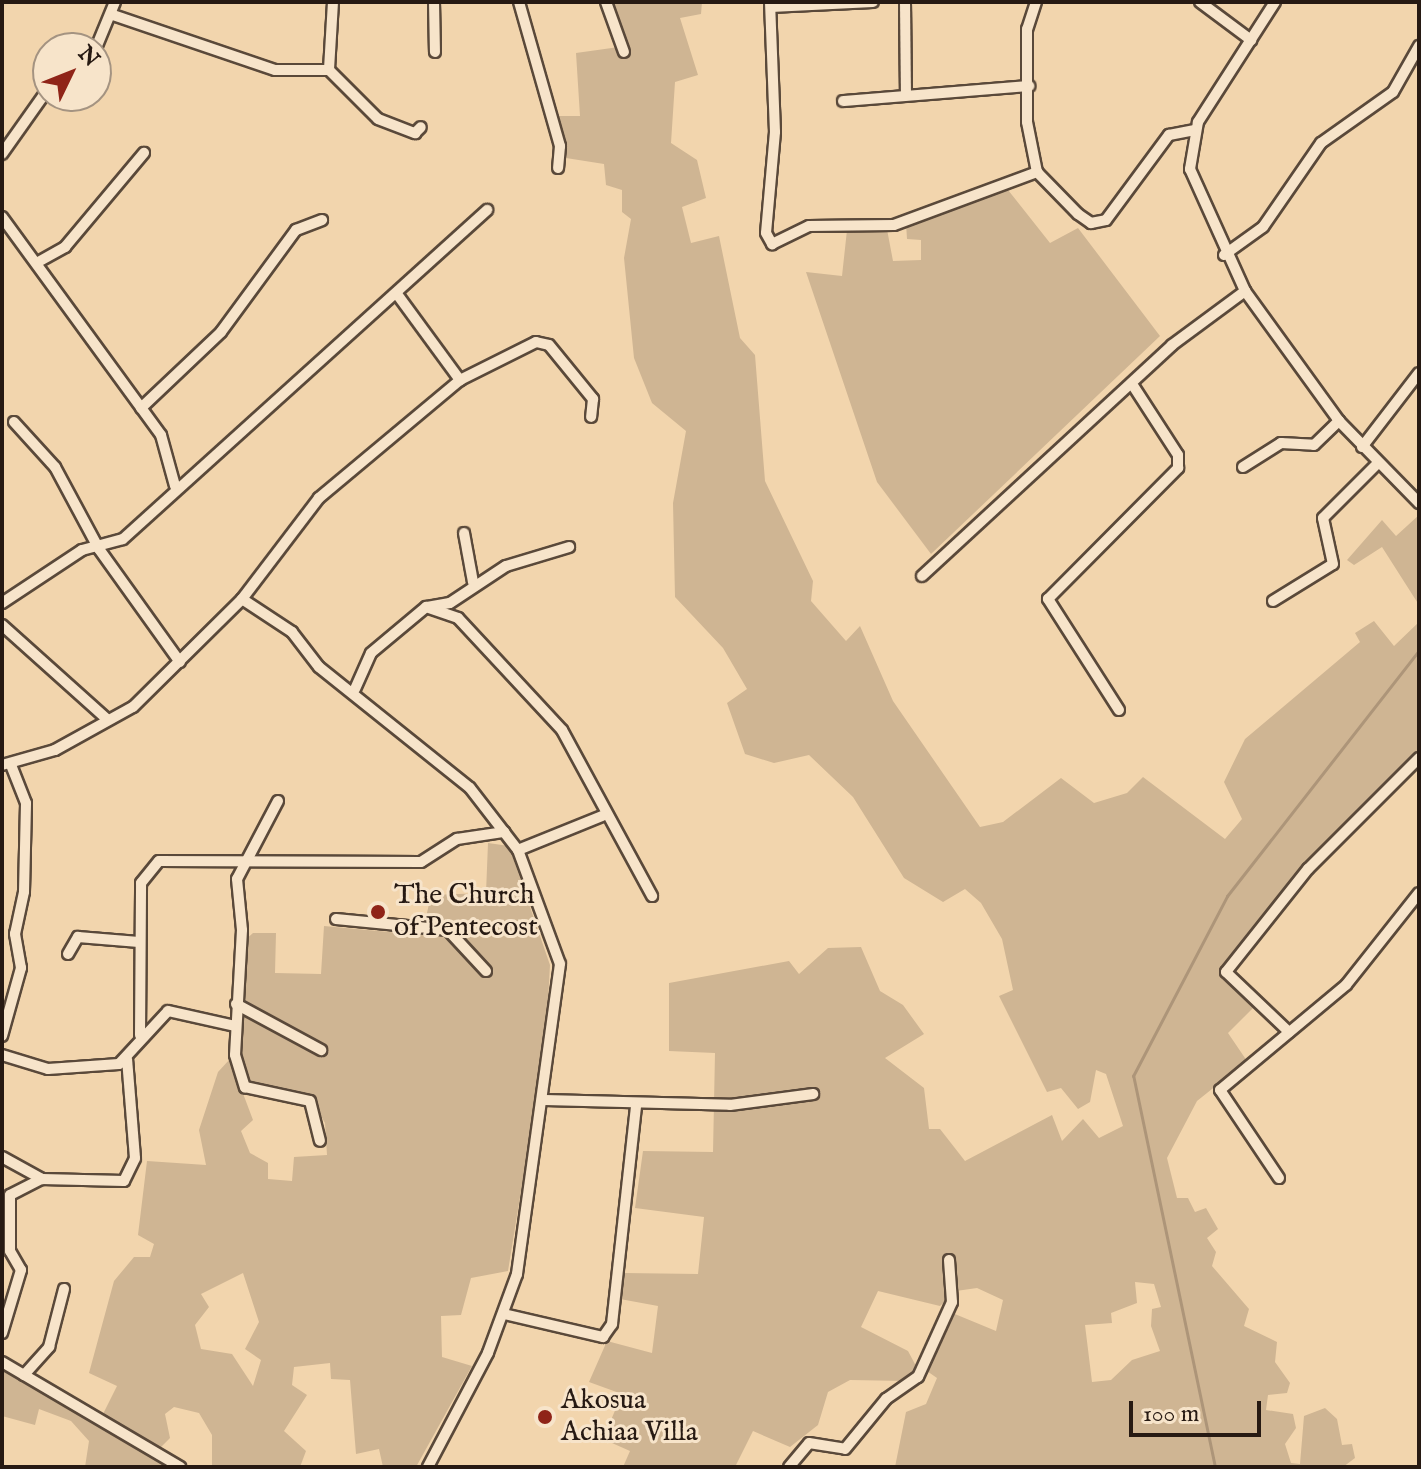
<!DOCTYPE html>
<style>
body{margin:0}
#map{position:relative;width:1421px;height:1469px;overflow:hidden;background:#f2d5ad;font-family:"IM FELL English",serif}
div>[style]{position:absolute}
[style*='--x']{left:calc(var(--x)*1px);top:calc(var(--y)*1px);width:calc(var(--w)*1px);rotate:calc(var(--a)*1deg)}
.green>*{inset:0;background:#cfb593}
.stream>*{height:3px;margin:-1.5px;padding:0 1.5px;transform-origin:1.5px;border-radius:1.5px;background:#ad9579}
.roads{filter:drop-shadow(2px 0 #5a493a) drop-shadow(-2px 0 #5a493a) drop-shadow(0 2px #5a493a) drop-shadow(0 -2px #5a493a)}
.minor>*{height:10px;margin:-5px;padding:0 5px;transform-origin:5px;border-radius:5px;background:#f7e4ca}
.dots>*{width:22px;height:22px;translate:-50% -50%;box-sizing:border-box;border:4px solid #f7e4ca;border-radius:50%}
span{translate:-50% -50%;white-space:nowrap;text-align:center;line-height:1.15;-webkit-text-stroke:6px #f7e4ca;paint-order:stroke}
.poi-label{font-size:28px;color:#271a13}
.left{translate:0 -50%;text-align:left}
.frame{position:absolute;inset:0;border:4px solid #271a13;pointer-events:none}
.north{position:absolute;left:32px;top:32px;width:80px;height:80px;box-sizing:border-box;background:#f7e4ca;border:2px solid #a49381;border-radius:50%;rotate:47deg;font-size:22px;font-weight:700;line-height:32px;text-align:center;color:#271a13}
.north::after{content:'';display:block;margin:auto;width:28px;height:36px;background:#8f2418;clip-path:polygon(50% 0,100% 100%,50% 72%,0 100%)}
.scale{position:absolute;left:1129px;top:1401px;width:132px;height:36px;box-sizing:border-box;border:4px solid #271a13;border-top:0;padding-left:10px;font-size:24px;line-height:28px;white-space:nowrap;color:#271a13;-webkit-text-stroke:6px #f7e4ca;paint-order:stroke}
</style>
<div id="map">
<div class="green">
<div style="clip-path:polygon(evenodd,613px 2px,702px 2px,701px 14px,680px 18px,698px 75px,675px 82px,671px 143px,697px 160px,706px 198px,682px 207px,691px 243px,719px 236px,740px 338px,755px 355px,765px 481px,813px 581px,811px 601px,846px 641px,860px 626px,893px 701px,980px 827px,1003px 822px,1061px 778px,1094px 803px,1127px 793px,1143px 777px,1225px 839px,1242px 819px,1224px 782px,1245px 739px,1360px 642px,1355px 633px,1374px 621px,1394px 646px,1419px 622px,1419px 752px,1292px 882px,1219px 971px,1257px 1004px,1228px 1033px,1247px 1061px,1197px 1101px,1167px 1158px,1177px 1198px,1188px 1198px,1195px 1212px,1206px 1208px,1218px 1229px,1207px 1238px,1216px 1252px,1212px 1266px,1249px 1309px,1244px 1326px,1277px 1342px,1275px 1362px,1290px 1383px,1287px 1393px,1268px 1395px,1266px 1410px,1293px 1414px,1296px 1428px,1285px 1444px,1291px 1463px,1300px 1464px,1304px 1416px,1325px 1408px,1337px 1419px,1342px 1445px,1352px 1444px,1355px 1458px,1343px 1467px,895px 1467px,906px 1412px,926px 1404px,937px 1378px,924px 1369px,950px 1312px,996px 1331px,1003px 1300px,977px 1288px,956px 1291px,940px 1306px,878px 1291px,861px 1327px,908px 1351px,916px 1366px,906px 1381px,850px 1380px,828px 1392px,818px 1425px,790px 1447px,753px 1431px,735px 1467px,623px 1467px,630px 1451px,603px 1439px,622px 1394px,589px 1382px,607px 1341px,652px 1353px,658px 1306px,620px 1299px,624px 1273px,698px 1274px,704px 1217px,635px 1208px,643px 1151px,713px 1152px,715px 1053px,669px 1051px,669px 983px,789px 961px,799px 974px,828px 948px,861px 947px,880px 991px,903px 1005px,924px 1034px,885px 1058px,924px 1088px,929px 1129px,940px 1129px,965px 1161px,1052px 1115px,1062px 1141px,1083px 1119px,1099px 1138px,1123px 1126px,1106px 1074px,1096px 1070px,1090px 1102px,1078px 1109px,1061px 1088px,1047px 1092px,999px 996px,1013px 990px,1002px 939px,981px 903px,965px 889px,943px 902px,904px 878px,853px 797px,809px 755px,774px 763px,745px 754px,727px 703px,747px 689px,723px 648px,675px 597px,673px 503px,686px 431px,652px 403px,634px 358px,624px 258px,631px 219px,622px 212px,622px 190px,606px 185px,604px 164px,566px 158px,553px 116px,580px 116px,576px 53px,626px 46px,613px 2px,1135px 1282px,1154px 1284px,1161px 1307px,1152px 1309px,1151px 1326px,1160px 1351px,1132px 1360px,1111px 1380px,1092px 1382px,1085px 1325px,1112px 1323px,1111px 1313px,1137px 1303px,1135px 1282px)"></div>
<div style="clip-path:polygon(1008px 190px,1050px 243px,1078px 228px,1160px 336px,931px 554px,877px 482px,806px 272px,842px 276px,847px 230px,886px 224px,893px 261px,921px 260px,921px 240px,907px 239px,906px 223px)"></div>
<div style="clip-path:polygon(1419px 515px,1419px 605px,1382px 547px,1354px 565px,1347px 560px,1382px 520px,1396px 536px)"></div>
<div style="clip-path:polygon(evenodd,488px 843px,509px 846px,550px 965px,546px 1037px,508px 1271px,471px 1278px,461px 1315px,441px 1316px,442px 1357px,472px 1366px,416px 1467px,383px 1467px,379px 1449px,356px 1454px,350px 1380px,331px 1379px,330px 1363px,294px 1367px,292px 1385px,307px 1395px,284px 1431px,306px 1451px,300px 1467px,212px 1467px,212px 1435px,199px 1413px,174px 1407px,165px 1414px,170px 1438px,160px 1448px,103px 1414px,117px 1386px,89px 1373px,114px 1281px,134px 1257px,150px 1257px,154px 1244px,138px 1235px,147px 1161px,206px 1165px,199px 1130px,218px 1072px,230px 1059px,253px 1120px,241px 1131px,250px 1153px,268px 1163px,268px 1179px,292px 1181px,294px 1157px,327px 1155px,325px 1123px,308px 1093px,253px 1087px,239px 1069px,244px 941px,253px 933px,276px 933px,275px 973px,321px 974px,324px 926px,422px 935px,431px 895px,486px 893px,488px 843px,243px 1273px,259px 1322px,245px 1349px,261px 1360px,253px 1386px,232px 1354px,201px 1349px,195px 1325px,209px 1307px,201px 1294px,243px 1273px)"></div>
<div style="clip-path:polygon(2px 1369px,61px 1405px,168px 1467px,85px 1467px,89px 1441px,71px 1421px,39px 1409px,35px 1425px,2px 1416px)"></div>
</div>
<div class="stream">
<div style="--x:1215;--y:1467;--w:400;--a:-101.8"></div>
<div style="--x:1133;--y:1076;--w:203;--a:-62.4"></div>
<div style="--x:1227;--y:896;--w:312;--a:-52"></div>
</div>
<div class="roads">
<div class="minor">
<div style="--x:333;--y:2;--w:68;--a:93.4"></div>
<div style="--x:329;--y:70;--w:69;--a:45"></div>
<div style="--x:378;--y:119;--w:40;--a:21"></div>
<div style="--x:415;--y:133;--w:8;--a:-45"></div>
<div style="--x:434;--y:2;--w:50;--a:88.9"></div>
<div style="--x:519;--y:2;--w:150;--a:74.1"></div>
<div style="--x:560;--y:146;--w:22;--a:95"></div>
<div style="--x:606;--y:2;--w:53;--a:70.2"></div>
<div style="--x:770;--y:2;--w:130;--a:87.8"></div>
<div style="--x:775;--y:132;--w:101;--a:95.1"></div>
<div style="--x:766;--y:233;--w:13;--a:61"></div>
<div style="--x:772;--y:244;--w:41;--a:-25.9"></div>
<div style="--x:809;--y:226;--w:85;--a:-0.7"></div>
<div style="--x:894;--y:225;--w:153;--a:-20.3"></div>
<div style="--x:905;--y:2;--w:90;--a:89.4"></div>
<div style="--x:1036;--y:2;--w:28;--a:108"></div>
<div style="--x:1027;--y:29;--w:93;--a:90"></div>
<div style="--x:1027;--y:122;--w:51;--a:78.7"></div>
<div style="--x:1037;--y:172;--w:59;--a:45.7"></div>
<div style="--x:1078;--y:214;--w:16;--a:35"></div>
<div style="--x:1091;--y:223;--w:15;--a:-11"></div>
<div style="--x:1106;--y:220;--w:106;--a:-53.5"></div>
<div style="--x:1169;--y:135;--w:25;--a:-11"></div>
<div style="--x:1200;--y:2;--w:64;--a:36.7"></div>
<div style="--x:1275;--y:2;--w:143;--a:122.7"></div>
<div style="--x:1198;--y:122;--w:48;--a:99.7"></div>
<div style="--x:1190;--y:169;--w:134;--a:65.7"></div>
<div style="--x:1245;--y:291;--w:160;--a:54.1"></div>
<div style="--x:1339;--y:421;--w:115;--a:45.7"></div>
<div style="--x:771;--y:7;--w:102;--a:-2.8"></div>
<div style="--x:113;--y:15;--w:171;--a:18.8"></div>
<div style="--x:275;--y:70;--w:54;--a:0"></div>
<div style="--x:96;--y:48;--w:50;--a:-67.6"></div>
<div style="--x:843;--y:101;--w:187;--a:-4.6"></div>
<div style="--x:2;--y:154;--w:80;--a:-54.7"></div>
<div style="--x:2;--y:217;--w:270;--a:53.9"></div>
<div style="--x:161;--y:435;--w:53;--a:74.6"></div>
<div style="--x:1224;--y:255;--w:48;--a:-35.7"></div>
<div style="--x:1263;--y:227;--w:102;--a:-55.4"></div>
<div style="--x:1321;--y:143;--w:88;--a:-35.3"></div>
<div style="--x:1393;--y:92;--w:53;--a:-60.5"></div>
<div style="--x:40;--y:261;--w:29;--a:-29"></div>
<div style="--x:65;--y:247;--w:123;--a:-50"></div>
<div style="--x:397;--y:294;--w:107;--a:53.8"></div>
<div style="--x:141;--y:408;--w:110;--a:-43.5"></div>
<div style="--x:221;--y:332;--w:127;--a:-53.7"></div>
<div style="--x:296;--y:230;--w:28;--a:-21"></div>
<div style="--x:14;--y:422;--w:61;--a:47.7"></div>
<div style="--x:55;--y:467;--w:93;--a:61.8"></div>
<div style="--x:99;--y:549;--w:139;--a:54.4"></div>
<div style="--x:1362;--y:447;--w:93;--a:-52.4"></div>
<div style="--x:1243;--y:467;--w:45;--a:-32.3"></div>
<div style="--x:1281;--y:443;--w:33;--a:3"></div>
<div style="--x:1314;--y:445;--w:35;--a:-44"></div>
<div style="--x:464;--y:533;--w:50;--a:79.6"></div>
<div style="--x:922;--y:576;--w:340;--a:-42.7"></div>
<div style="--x:1172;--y:345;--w:91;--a:-36.5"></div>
<div style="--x:242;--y:599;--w:60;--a:33.4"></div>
<div style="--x:292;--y:632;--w:44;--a:52.4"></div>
<div style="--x:319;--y:667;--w:193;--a:38.7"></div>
<div style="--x:470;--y:788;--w:78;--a:52.3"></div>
<div style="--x:518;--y:850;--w:121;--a:69.8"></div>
<div style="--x:560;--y:964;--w:313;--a:97.9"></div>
<div style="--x:517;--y:1274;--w:84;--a:110.2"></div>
<div style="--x:488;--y:1353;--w:129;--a:117.8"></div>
<div style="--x:1273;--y:601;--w:70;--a:-31.7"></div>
<div style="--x:1333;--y:564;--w:47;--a:-102.3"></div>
<div style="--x:1323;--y:518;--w:76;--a:-45"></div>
<div style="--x:2;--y:603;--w:96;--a:-33.5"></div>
<div style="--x:82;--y:550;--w:42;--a:-15"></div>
<div style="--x:123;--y:539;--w:491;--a:-42.1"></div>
<div style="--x:427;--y:607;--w:23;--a:-10"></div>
<div style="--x:450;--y:603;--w:67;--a:-33.5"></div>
<div style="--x:506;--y:566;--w:66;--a:-16.8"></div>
<div style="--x:2;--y:625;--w:142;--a:41.9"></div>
<div style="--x:355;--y:689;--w:39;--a:-66"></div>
<div style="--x:371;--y:653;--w:72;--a:-39.9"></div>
<div style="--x:426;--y:607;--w:34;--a:19"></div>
<div style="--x:458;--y:618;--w:153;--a:47.1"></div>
<div style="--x:562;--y:730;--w:189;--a:61.5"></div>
<div style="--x:1119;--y:710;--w:132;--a:-122.6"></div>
<div style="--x:1048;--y:599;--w:185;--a:-45.2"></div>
<div style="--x:1178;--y:468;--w:13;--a:-90"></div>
<div style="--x:1178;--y:455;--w:81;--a:-122.9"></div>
<div style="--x:2;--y:765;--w:55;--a:-15.8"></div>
<div style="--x:55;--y:750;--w:89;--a:-28.9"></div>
<div style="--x:133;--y:707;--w:153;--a:-44.7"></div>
<div style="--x:242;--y:599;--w:127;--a:-52.7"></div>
<div style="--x:319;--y:498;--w:184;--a:-39.9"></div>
<div style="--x:460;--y:380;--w:85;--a:-26.6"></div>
<div style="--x:536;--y:342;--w:13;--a:13"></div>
<div style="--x:549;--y:345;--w:70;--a:50.8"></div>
<div style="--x:593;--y:399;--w:18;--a:96"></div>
<div style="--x:278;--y:801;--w:88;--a:117.7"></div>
<div style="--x:237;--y:879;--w:51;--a:84.4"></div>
<div style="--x:242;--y:930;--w:125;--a:93.2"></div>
<div style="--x:235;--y:1055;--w:34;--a:73"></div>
<div style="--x:245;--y:1087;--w:66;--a:12.2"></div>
<div style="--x:310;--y:1101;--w:41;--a:76"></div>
<div style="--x:518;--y:850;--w:91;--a:-22"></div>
<div style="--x:336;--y:919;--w:113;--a:5.6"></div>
<div style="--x:448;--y:930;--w:56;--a:47.2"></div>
<div style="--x:68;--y:954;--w:20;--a:-60"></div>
<div style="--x:78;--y:937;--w:61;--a:4.7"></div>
<div style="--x:236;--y:1004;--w:97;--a:28.4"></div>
<div style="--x:1289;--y:1032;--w:87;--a:-136.4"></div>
<div style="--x:1226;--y:972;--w:132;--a:-51.5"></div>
<div style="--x:1308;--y:869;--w:157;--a:-45"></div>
<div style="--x:140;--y:1035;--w:152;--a:-89.6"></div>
<div style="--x:141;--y:883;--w:28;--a:-51"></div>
<div style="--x:159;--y:861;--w:262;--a:0.2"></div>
<div style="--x:421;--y:862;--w:43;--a:-32.6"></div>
<div style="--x:457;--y:839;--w:48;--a:-8.5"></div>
<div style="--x:2;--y:1036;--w:71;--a:-74.4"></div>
<div style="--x:21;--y:968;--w:35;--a:-100"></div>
<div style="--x:15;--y:934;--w:43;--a:-77.9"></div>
<div style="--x:24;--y:892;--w:89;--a:-88.7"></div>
<div style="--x:26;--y:803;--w:41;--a:-111.5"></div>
<div style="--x:2;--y:1055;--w:48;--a:16.9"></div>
<div style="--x:48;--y:1069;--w:71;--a:-4"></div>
<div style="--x:119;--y:1064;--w:72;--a:-47.2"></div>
<div style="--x:168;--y:1011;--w:69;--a:12.6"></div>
<div style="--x:545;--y:1100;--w:185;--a:1.5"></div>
<div style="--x:730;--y:1105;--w:84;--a:-7.5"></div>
<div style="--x:2;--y:1157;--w:46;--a:28.8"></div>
<div style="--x:42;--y:1179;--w:82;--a:1.4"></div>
<div style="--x:124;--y:1181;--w:25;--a:-64"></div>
<div style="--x:135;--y:1158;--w:99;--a:-94.6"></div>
<div style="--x:1279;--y:1178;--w:106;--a:-123.8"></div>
<div style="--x:1220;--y:1090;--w:164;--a:-39.8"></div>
<div style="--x:1346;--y:985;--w:117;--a:-51.6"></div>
<div style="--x:504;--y:1314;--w:102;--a:13.1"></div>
<div style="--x:603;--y:1337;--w:16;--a:-55"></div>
<div style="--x:612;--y:1324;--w:219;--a:-83.7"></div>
<div style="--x:2;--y:1333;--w:66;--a:-73.2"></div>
<div style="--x:21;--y:1270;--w:22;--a:-120"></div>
<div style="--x:10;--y:1251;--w:56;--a:-90"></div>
<div style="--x:10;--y:1195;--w:36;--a:-27"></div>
<div style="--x:2;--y:1362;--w:207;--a:30.5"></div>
<div style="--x:24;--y:1375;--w:38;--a:-48"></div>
<div style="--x:49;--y:1347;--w:60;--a:-75.5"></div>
<div style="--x:789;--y:1467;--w:31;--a:-50"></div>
<div style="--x:809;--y:1443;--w:36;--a:9"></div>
<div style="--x:845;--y:1449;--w:65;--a:-50.6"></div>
<div style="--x:886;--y:1399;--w:39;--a:-35"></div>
<div style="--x:918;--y:1377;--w:82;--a:-65.6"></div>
<div style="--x:952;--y:1302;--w:42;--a:-94.1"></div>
</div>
</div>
<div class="dots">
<div style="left:378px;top:912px;background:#8f2418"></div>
<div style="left:545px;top:1417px;background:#8f2418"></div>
</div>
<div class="poi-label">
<span class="left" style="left:394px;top:912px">The Church<br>of Pentecost</span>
<span class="left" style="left:561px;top:1417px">Akosua<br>Achiaa Villa</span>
</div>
<div class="frame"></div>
<div class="north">N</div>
<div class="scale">100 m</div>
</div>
